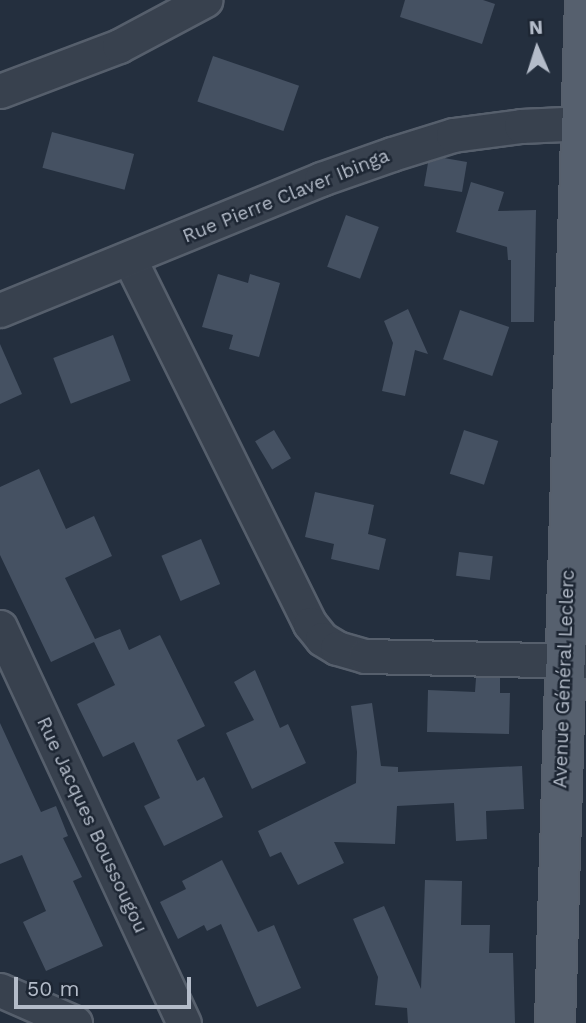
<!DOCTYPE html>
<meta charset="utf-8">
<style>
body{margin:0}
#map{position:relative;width:586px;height:1023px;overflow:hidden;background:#242f3e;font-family:"Work Sans",sans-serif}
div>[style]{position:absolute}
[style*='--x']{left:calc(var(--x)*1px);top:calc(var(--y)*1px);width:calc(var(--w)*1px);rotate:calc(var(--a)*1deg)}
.building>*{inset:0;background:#455162;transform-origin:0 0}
.roads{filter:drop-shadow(2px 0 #565f6c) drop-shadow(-2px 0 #565f6c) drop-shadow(0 2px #565f6c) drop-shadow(0 -2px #565f6c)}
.minor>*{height:33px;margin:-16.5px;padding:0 16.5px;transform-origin:16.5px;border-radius:16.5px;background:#38414e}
.major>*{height:38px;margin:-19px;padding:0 19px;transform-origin:19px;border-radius:19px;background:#56606e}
span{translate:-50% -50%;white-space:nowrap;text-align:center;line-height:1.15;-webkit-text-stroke:5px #1d2633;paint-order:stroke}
.street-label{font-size:19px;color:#b4bcc9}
.north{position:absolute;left:502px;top:14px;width:70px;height:70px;-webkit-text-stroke:5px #1d2633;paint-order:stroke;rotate:357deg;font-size:19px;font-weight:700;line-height:28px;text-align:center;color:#b4bcc9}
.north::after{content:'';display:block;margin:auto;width:24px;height:32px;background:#b4bcc9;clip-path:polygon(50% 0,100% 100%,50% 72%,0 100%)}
.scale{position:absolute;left:14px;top:977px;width:177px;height:32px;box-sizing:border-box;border:4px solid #b4bcc9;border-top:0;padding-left:9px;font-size:21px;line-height:24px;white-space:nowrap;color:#b4bcc9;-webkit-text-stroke:5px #1d2633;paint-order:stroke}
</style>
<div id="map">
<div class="building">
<div style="clip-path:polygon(405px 0,483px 0,495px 4px,482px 44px,400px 17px)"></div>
<div style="left:213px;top:56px;width:91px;height:48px;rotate:19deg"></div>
<div style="left:52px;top:132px;width:85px;height:37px;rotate:15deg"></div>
<div style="clip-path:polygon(444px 158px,467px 162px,462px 192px,424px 186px,428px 163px)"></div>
<div style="clip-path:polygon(471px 182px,504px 192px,498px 211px,536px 210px,534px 322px,511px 322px,511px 260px,508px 260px,507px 247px,456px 232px)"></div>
<div style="left:346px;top:215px;width:35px;height:55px;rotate:20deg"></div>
<div style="clip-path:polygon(218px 274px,248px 283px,250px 274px,280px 283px,259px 357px,229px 349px,233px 335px,202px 327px)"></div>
<div style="clip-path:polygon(408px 309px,428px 354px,415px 350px,405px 396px,382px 391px,393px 343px,384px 321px)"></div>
<div style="left:460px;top:310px;width:52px;height:52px;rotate:19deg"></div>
<div style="left:113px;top:335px;width:49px;height:64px;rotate:69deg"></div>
<div style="clip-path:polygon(0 344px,22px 394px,0 404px)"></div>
<div style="left:274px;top:430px;width:33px;height:22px;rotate:59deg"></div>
<div style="left:464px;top:430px;width:36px;height:46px;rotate:18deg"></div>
<div style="clip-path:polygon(39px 469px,66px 529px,94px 516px,112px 556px,65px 578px,95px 639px,120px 629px,129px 650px,160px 635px,205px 726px,177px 740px,197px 781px,204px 777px,223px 817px,164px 846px,144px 806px,160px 798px,134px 742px,103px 757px,77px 704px,115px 685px,94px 642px,51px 662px,0 555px,0 487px)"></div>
<div style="clip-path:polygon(315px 492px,374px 505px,368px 534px,386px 539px,379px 570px,331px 559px,334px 544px,305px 537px)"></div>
<div style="left:201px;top:539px;width:49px;height:43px;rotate:67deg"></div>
<div style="left:459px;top:552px;width:34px;height:24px;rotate:7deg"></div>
<div style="clip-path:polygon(255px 670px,280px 728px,288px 724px,306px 763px,252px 789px,226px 733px,254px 720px,234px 682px)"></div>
<div style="clip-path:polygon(476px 678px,500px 678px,500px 693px,510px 693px,509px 734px,427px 732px,428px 690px,475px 692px)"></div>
<div style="clip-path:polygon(372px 703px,381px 766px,398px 767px,398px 772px,522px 766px,524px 809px,486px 811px,487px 839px,456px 841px,454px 803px,397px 806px,395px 844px,334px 842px,344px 863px,298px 885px,281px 852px,270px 857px,258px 831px,356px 783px,357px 752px,351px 706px)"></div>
<div style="clip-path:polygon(0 723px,41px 812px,56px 806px,68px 836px,63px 838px,82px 877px,73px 881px,103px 946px,46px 971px,23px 922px,46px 911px,22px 855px,0 864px)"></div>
<div style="clip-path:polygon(222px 860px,258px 932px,274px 925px,301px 988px,257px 1007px,221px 924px,207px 931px,204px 925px,178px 939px,160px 902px,186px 889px,182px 881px)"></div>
<div style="clip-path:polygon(425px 880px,462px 881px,461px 925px,490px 925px,489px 953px,513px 953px,515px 1023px,408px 1023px,407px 1008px,375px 1005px,378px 977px,353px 919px,384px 906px,421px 989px)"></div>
</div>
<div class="roads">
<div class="minor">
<div style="--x:0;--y:91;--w:127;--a:-20.7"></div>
<div style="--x:119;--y:46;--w:98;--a:-28.1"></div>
<div style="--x:130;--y:260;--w:406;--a:63.7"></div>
<div style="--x:310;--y:624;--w:19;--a:51"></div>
<div style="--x:322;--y:639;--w:17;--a:31"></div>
<div style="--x:337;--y:648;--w:29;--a:16"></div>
<div style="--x:365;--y:656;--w:221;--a:1.3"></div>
<div style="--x:0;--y:310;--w:347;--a:-22.2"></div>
<div style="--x:321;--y:179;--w:75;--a:-19.4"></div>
<div style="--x:392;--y:154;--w:64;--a:-17.3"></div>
<div style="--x:453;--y:135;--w:69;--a:-7.5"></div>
<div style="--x:521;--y:126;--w:65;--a:-2.6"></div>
<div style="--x:0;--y:627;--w:437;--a:65.1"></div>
<div style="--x:0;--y:990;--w:82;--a:23.7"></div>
</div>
<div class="major">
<div style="--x:555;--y:1023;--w:1023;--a:-88.32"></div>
</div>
</div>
<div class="street-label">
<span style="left:286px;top:196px;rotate:-22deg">Rue Pierre Claver Ibinga</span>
<span style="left:564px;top:679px;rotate:-88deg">Avenue Général Leclerc</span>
<span style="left:92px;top:825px;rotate:65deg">Rue Jacques Boussougou</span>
</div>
<div class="north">N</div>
<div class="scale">50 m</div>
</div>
